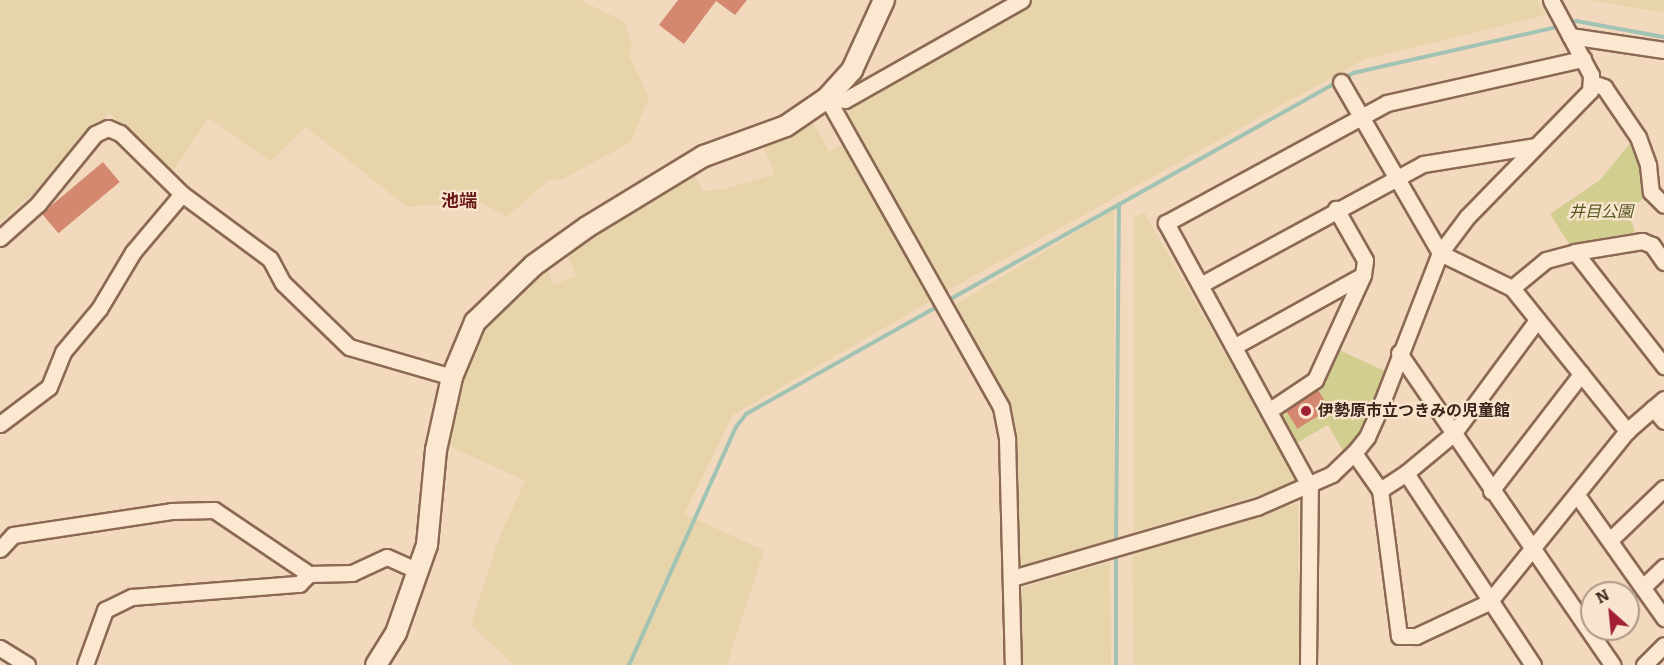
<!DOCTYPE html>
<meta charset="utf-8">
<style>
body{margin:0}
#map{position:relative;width:1664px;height:665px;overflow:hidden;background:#f2d9bd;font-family:Bitter,"Noto Sans JP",serif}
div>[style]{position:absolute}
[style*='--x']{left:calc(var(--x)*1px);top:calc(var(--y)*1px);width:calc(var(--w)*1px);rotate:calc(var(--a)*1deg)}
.farmland>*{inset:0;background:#e8d4aa}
.green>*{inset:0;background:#d1ce90}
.stream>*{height:4px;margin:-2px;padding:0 2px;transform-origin:2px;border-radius:2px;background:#a1c3b3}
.building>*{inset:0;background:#d4886f;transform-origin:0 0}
.roads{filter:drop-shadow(2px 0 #8c6954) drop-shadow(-2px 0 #8c6954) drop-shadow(0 2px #8c6954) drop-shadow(0 -2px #8c6954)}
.minor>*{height:15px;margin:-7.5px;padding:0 7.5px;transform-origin:7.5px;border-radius:7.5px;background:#fce8d1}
.tertiary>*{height:20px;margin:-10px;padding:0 10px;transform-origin:10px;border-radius:10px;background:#fce8d1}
.dots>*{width:16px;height:16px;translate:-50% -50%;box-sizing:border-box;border:3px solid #f9e5ce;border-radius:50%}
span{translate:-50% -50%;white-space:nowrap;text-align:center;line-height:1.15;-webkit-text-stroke:4.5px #f9e5ce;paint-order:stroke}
.park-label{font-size:16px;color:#53581f;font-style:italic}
.poi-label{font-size:16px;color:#3a241b;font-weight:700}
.left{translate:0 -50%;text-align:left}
.neighbourhood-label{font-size:18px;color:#6a1916;font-weight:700}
.north{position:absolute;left:1580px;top:581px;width:60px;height:60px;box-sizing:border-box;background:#f9e5ce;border:2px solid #ad9886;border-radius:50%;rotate:333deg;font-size:16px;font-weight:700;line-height:24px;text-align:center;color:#3a241b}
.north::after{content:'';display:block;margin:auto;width:21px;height:27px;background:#a11f35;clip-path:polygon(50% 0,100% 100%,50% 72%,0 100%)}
</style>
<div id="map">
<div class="farmland">
<div style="clip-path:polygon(0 0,580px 0,625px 22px,632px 47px,629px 56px,649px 97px,631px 142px,563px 179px,549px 180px,507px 217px,479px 202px,407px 207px,306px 127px,271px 162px,209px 118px,170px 175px,109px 112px,58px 173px,0 222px)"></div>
<div style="clip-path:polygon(1029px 0,1537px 0,1546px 15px,1363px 60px,945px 292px,841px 110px,844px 103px)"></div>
<div style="clip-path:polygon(1589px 0,1664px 0,1664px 13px)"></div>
<div style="clip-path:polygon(811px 119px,829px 151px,843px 144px,931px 301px,733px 415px,684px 514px,764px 550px,727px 665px,514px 665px,471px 625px,498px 540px,525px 481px,445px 444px,473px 343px,509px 299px,546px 264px,553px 285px,576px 276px,566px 251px,694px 174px,703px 191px,725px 189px,775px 174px,763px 146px)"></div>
<div style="clip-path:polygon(1114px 210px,1114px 543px,1016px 569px,1015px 427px,986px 366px,949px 308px)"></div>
<div style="clip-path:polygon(1144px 212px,1299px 483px,1134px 532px,1134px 217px)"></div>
<div style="clip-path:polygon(1298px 503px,1299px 665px,1134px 665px,1132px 553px)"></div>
<div style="clip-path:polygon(1110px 562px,1111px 665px,1021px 665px,1017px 650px,1021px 588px)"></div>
</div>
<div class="green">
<div style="clip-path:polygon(1635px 137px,1646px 171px,1645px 197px,1628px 212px,1635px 232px,1569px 244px,1550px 214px,1600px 180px)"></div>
<div style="clip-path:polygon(1337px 349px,1387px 372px,1359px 437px,1343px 451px,1328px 425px,1293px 445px,1276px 414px)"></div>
</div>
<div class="stream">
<div style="--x:1568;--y:24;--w:9;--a:-21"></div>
<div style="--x:1576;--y:21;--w:89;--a:10.3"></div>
<div style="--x:947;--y:301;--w:466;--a:-29.3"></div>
<div style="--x:1353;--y:73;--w:213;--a:-12.7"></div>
<div style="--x:1116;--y:544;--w:340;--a:-89.5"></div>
<div style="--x:1116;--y:552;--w:113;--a:90"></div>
<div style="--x:629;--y:665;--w:261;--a:-65.8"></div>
<div style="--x:736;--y:427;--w:16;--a:-52"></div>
<div style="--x:746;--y:414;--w:223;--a:-29.3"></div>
</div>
<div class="building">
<div style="clip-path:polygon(678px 0,747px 0,735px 15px,716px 1px,684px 44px,659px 25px)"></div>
<div style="left:103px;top:162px;width:26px;height:80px;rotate:50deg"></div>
<div style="left:1318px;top:390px;width:22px;height:38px;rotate:58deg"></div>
</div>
<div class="roads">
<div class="minor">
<div style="--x:1570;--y:36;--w:95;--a:8.5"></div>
<div style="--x:1341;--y:82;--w:198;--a:59.9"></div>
<div style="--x:1440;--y:253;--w:80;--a:25.9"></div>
<div style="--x:1512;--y:288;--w:184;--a:51.2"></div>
<div style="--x:1627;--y:431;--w:220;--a:128.9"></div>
<div style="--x:1489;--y:602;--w:81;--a:155"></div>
<div style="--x:1416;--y:636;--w:17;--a:180"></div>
<div style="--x:1399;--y:636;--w:147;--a:-97.4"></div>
<div style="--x:1380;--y:490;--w:31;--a:-33"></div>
<div style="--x:1592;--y:83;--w:13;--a:18"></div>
<div style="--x:1604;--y:87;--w:60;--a:55.8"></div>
<div style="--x:1638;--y:137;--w:30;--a:70"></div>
<div style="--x:1648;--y:165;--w:27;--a:84"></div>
<div style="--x:1651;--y:192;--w:18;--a:45"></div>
<div style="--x:827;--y:98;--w:355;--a:60.6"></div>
<div style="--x:1001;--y:407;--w:33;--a:79"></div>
<div style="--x:1007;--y:439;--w:226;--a:88.5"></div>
<div style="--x:827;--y:98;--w:18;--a:6"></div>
<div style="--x:845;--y:100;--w:203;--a:-29.5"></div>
<div style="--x:0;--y:238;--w:51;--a:-41.8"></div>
<div style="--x:38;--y:204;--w:90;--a:-50.8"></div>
<div style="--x:95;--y:134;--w:14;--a:-25"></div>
<div style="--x:108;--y:128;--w:13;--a:23"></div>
<div style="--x:120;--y:133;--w:87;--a:44.5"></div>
<div style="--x:1575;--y:252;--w:145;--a:52"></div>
<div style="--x:1202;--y:284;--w:251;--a:-28.5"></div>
<div style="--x:1423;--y:164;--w:113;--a:-9.1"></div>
<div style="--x:1512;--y:288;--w:44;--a:-39.5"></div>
<div style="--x:1546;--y:260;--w:30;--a:-15"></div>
<div style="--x:1575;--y:252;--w:68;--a:-9.3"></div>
<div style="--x:1642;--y:241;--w:11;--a:22"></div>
<div style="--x:1652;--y:245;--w:21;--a:55"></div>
<div style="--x:1235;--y:346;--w:146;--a:-29"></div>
<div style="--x:1363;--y:275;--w:15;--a:-82"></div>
<div style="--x:1365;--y:260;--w:59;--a:-119.6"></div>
<div style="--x:1399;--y:353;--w:378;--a:55.6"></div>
<div style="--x:1653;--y:408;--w:17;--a:50"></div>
<div style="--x:1270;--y:410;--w:54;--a:-33.7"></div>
<div style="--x:1315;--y:380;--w:115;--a:-65.4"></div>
<div style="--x:0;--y:424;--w:61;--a:-37.1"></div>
<div style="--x:49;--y:387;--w:38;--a:-68"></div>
<div style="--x:63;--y:352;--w:56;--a:-50.1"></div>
<div style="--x:99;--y:309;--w:66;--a:-59.2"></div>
<div style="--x:133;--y:252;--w:76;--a:-49.8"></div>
<div style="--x:182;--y:194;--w:109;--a:36.5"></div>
<div style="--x:270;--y:259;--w:27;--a:62"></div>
<div style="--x:283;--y:283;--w:92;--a:44.1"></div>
<div style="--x:349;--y:347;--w:107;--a:16.2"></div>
<div style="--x:1627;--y:431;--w:49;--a:-40.9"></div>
<div style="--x:1354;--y:453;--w:45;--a:54.9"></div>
<div style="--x:1491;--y:491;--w:148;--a:-52.4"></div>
<div style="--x:1577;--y:495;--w:151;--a:54.7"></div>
<div style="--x:1610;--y:540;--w:75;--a:-43.9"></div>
<div style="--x:0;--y:549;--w:19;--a:-47"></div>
<div style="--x:13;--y:535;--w:160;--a:-8.6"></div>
<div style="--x:171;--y:511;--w:43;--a:-1.3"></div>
<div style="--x:214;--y:510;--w:115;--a:34"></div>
<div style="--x:309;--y:574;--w:43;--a:-1.3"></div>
<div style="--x:352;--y:573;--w:38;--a:-25"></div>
<div style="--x:387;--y:557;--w:34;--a:24"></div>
<div style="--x:1012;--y:578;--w:255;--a:-16.2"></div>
<div style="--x:1257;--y:507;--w:82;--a:-23.7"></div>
<div style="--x:1332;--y:474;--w:30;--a:-44"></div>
<div style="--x:1354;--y:453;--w:21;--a:-51"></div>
<div style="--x:1367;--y:437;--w:30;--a:-66"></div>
<div style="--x:1379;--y:410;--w:168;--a:-68.8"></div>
<div style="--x:1440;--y:253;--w:45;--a:-53.1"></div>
<div style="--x:1467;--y:217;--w:176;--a:-45.7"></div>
<div style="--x:1590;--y:91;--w:16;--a:-86"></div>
<div style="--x:1591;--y:75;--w:85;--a:-118.1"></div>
<div style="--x:1643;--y:587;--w:29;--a:-44"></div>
<div style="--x:0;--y:648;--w:32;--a:32"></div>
<div style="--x:85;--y:665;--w:59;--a:-70"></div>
<div style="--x:105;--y:610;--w:30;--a:-26"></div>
<div style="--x:132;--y:597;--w:168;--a:-4.5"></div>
<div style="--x:299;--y:584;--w:14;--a:-45"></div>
<div style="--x:1308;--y:665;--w:178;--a:-89.4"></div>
<div style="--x:1310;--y:487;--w:301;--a:-118.6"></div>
<div style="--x:1166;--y:223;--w:251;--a:-28.5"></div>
<div style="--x:1387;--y:103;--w:201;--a:-12.7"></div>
<div style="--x:1533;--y:665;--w:230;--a:-123.5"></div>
<div style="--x:1406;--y:473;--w:61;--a:-39.7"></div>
<div style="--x:1453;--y:434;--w:142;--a:-53.6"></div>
<div style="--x:1644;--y:665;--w:28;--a:-45"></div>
</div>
<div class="tertiary">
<div style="--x:376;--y:665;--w:38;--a:-58"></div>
<div style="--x:396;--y:633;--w:93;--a:-70.6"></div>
<div style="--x:427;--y:545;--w:95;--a:-84.6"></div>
<div style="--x:436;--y:450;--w:75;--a:-77.6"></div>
<div style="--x:452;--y:377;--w:60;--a:-67.3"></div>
<div style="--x:475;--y:322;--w:82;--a:-44"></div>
<div style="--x:534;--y:265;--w:65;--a:-35.6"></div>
<div style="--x:587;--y:227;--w:137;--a:-31.3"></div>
<div style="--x:704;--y:156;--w:87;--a:-20.1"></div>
<div style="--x:786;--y:126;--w:50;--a:-34.3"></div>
<div style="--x:827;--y:98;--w:38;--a:-48"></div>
<div style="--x:852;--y:70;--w:77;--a:-65.4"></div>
</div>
</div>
<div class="dots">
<div style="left:1306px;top:411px;background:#a11f35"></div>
</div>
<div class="park-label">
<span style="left:1601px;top:212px">井目公園</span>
</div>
<div class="poi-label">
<span class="left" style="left:1318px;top:411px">伊勢原市立つきみの児童館</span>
</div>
<div class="neighbourhood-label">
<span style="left:459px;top:201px">池端</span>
</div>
<div class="north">N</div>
</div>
